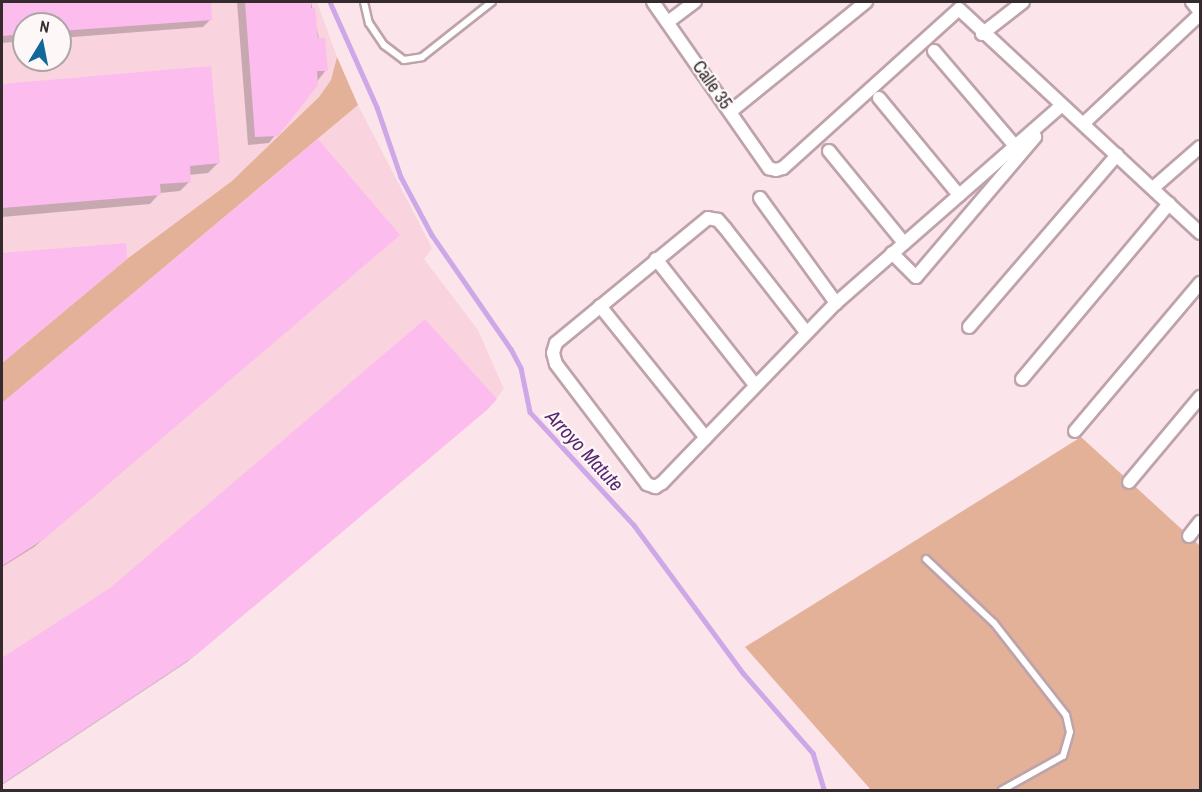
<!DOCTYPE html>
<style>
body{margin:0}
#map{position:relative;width:1202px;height:792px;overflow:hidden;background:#fce4eb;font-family:"Archivo Narrow",sans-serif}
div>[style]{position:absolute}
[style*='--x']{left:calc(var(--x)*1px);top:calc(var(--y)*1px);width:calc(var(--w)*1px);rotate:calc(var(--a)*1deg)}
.built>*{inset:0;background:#f9d3de}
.green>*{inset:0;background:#e3b098}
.shadow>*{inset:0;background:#0003}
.stream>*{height:4.5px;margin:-2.25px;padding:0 2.25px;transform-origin:2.25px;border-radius:2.25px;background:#cda7e8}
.building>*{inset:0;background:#fdbcee}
.roads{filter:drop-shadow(2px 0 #bea3ab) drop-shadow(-2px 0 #bea3ab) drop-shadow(0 2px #bea3ab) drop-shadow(0 -2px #bea3ab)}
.service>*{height:6px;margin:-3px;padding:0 3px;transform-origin:3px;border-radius:3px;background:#fff}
.minor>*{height:12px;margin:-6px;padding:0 6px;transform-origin:6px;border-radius:6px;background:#fff}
span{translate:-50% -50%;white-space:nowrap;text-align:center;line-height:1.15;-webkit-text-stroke:4.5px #fdf7f8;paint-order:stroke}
.street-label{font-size:18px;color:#352b2e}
.water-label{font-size:20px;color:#562671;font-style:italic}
.frame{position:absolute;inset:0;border:3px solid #352b2e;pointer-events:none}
.north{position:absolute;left:12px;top:12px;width:60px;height:60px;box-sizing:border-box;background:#fdf7f8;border:2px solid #ada5a7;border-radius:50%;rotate:10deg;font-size:16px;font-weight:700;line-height:24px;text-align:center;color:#352b2e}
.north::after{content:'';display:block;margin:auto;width:21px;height:27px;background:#116899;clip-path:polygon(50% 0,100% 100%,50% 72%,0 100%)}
</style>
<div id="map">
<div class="built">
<div style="clip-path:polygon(evenodd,2px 2px,317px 2px,337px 57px,331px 80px,319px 97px,232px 181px,127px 259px,2px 363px,2px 2px,24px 24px,60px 24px,60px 60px,24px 60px,24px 24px)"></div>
<div style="clip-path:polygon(358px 105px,432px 248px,424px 259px,478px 330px,504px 389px,488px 409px,196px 655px,2px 784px,2px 403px)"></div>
</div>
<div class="green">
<div style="clip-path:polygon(337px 57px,358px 105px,2px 403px,2px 363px,127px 259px,232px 181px,319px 97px,331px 80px)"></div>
<div style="clip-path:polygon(1081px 437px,1200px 546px,1200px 790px,871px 790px,745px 647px)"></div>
</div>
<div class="shadow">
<div style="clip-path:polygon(2px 2px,209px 2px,211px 19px,203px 27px,60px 38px,60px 24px,24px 24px,24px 41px,2px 43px)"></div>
<div style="clip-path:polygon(237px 2px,311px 2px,326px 70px,269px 143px,248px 145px)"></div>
<div style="clip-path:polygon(210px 68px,218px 163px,208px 173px,189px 175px,190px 181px,180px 191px,160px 193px,150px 204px,2px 217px,2px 85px)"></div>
<div style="clip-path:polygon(318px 141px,398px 235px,34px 547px,2px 567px,2px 405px)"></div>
<div style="clip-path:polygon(125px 245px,118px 266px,2px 362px,2px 255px)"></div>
<div style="clip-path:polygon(487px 406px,187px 662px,2px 785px,2px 660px,111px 589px)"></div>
</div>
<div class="stream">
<div style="--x:330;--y:2;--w:115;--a:65.9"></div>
<div style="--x:377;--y:107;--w:74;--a:71.1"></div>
<div style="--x:401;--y:177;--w:66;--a:61.9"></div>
<div style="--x:432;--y:235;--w:139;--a:55.3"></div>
<div style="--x:511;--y:349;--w:21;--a:62"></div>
<div style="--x:521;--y:368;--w:45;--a:78.4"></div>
<div style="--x:530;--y:412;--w:154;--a:47.4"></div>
<div style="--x:634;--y:525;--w:185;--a:53.6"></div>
<div style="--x:744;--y:674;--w:105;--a:48.9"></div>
<div style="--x:813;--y:753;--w:39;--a:73"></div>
</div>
<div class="building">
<div style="clip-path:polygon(2px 2px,211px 2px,212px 20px,60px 31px,60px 24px,24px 24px,24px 34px,2px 36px)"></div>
<div style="clip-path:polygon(245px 2px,311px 2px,311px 8px,315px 8px,318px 38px,325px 38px,328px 71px,317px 71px,318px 85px,278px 136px,255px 137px)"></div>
<div style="clip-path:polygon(211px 66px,220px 163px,190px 166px,191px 182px,160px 184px,161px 195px,2px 208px,2px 84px)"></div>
<div style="clip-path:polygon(318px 139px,400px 235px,44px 539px,2px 566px,2px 403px)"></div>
<div style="clip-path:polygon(126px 243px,127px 259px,2px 363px,2px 253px)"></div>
<div style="clip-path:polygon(425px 319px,497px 399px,488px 409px,196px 655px,2px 784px,2px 658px,110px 588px)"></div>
</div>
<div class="roads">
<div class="service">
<div style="--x:364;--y:2;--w:22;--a:77"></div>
<div style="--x:369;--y:23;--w:27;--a:56"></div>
<div style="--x:384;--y:45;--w:25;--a:37"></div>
<div style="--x:404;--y:60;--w:18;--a:-9"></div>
<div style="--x:422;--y:57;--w:89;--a:-38.2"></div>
<div style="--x:926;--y:559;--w:93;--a:43.3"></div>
<div style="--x:994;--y:623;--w:117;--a:52"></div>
<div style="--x:1066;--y:715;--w:17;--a:77"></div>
<div style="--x:1070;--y:732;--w:25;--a:106"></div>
<div style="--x:1063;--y:756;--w:70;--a:150.9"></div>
</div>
<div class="minor">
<div style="--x:653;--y:2;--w:203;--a:55.1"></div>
<div style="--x:769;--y:168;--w:7;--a:16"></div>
<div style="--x:776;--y:170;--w:7;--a:-16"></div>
<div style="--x:783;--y:168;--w:237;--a:-42.1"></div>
<div style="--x:959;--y:9;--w:329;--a:42.9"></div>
<div style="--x:1192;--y:2;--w:13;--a:51"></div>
<div style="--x:668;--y:22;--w:34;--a:-37"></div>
<div style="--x:982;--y:34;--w:52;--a:-38"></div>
<div style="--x:934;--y:51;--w:125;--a:49.5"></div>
<div style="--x:879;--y:98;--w:126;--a:50.5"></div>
<div style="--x:730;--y:112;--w:175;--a:-39"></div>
<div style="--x:1083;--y:124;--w:161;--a:-43.2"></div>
<div style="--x:829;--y:151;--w:119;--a:50.8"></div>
<div style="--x:1153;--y:188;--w:62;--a:-41.1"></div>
<div style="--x:760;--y:198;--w:130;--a:54.1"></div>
<div style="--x:892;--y:253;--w:34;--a:45"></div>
<div style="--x:916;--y:277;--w:184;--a:-49.6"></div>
<div style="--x:656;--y:259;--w:160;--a:51.8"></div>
<div style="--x:600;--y:306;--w:169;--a:51.2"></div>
<div style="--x:969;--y:327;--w:227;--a:-49.3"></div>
<div style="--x:806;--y:332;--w:132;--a:-127.9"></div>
<div style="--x:725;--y:228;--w:11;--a:-131"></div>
<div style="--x:718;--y:220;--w:10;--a:-169"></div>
<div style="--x:708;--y:218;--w:197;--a:140.6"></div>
<div style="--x:556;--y:343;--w:10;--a:107"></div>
<div style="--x:553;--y:353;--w:11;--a:75"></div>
<div style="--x:556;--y:364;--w:151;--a:52.8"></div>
<div style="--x:647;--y:484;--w:9;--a:21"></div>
<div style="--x:655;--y:487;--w:8;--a:-30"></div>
<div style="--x:662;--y:483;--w:250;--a:-46"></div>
<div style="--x:836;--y:303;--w:299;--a:-41.2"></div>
<div style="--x:1022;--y:379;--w:229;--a:-50"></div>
<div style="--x:1075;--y:431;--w:194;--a:-49.8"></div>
<div style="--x:1129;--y:482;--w:111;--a:-50.1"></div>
<div style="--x:1189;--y:536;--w:18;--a:-52"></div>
</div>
</div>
<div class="street-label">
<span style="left:712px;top:85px;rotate:55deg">Calle 35</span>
</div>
<div class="water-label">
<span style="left:585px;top:450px;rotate:47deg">Arroyo Matute</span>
</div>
<div class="frame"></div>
<div class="north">N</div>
</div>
